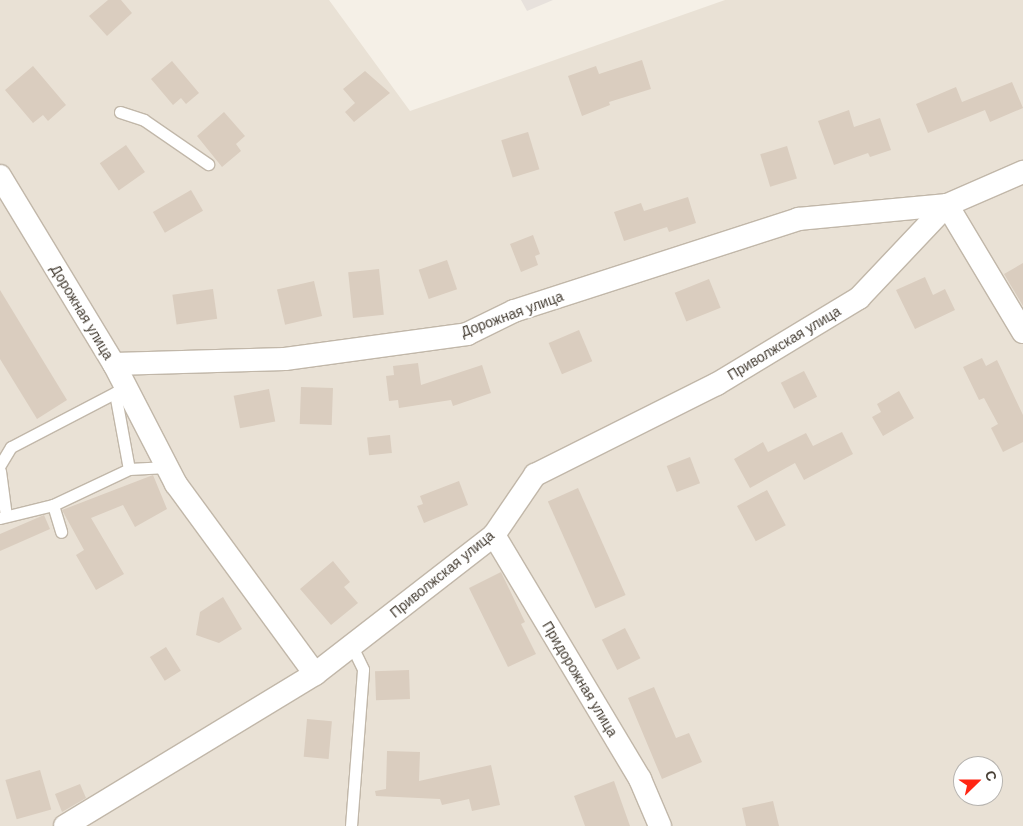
<!DOCTYPE html>
<meta charset="utf-8">
<style>
body{margin:0}
#map{position:relative;width:1023px;height:826px;overflow:hidden;background:#f5f0e7;font-family:Helvetica,sans-serif}
div>[style]{position:absolute}
[style*='--x']{left:calc(var(--x)*1px);top:calc(var(--y)*1px);width:calc(var(--w)*1px);rotate:calc(var(--a)*1deg)}
.residential>*{inset:0;background:#e9e1d5}
.industrial>*{inset:0;background:#e7e1dc}
.building>*{inset:0;background:#dacdbf;transform-origin:0 0}
.roads{filter:drop-shadow(1px 0 #c1b7a9) drop-shadow(-1px 0 #c1b7a9) drop-shadow(0 1px #c1b7a9) drop-shadow(0 -1px #c1b7a9)}
.lane>*{height:11px;margin:-5.5px;padding:0 5.5px;transform-origin:5.5px;border-radius:5.5px;background:#fff}
.street>*{height:22px;margin:-11px;padding:0 11px;transform-origin:11px;border-radius:11px;background:#fff}
span{translate:-50% -50%;white-space:nowrap;text-align:center;line-height:1.15;-webkit-text-stroke:4.5px #fff;paint-order:stroke}
.street-label{font-size:14px;color:#484036}
.north{position:absolute;left:953px;top:756px;width:50px;height:50px;box-sizing:border-box;background:#fff;border:1px solid #b6b3af;border-radius:50%;rotate:68deg;font-size:14px;font-weight:700;line-height:20px;text-align:center;color:#484036}
.north::after{content:'';display:block;margin:auto;width:18px;height:22px;background:#ff2614;clip-path:polygon(50% 0,100% 100%,50% 72%,0 100%)}
</style>
<div id="map">
<div class="residential">
<div style="clip-path:polygon(evenodd,0 0,329px 0,410px 111px,725px 0,1023px 0,1023px 826px,0 826px,0 0,963px 766px,993px 766px,993px 796px,963px 796px,963px 766px)"></div>
</div>
<div class="industrial">
<div style="clip-path:polygon(521px 0,553px 0,527px 11px)"></div>
</div>
<div class="building">
<div style="clip-path:polygon(108px 0,121px 0,132px 13px,107px 36px,89px 16px)"></div>
<div style="clip-path:polygon(642px 60px,651px 89px,609px 102px,610px 105px,582px 116px,568px 76px,596px 66px,599px 74px)"></div>
<div style="clip-path:polygon(172px 61px,199px 93px,186px 104px,181px 98px,173px 105px,151px 79px)"></div>
<div style="clip-path:polygon(33px 66px,66px 105px,48px 121px,43px 115px,33px 123px,5px 90px)"></div>
<div style="clip-path:polygon(365px 71px,390px 93px,354px 122px,345px 112px,355px 103px,343px 89px)"></div>
<div style="clip-path:polygon(1012px 82px,1023px 108px,990px 122px,985px 110px,928px 133px,916px 104px,956px 87px,962px 102px)"></div>
<div style="clip-path:polygon(849px 110px,854px 127px,880px 118px,891px 150px,870px 157px,868px 153px,834px 165px,818px 121px)"></div>
<div style="clip-path:polygon(224px 112px,245px 136px,236px 144px,241px 151px,222px 167px,197px 136px)"></div>
<div style="left:528px;top:132px;width:39px;height:28px;rotate:73deg"></div>
<div style="left:126px;top:145px;width:33px;height:32px;rotate:55deg"></div>
<div style="left:787px;top:146px;width:34px;height:28px;rotate:73deg"></div>
<div style="left:191px;top:190px;width:24px;height:44px;rotate:60deg"></div>
<div style="clip-path:polygon(688px 197px,696px 223px,669px 232px,667px 227px,624px 241px,614px 212px,641px 203px,644px 211px)"></div>
<div style="clip-path:polygon(533px 235px,540px 254px,535px 256px,538px 265px,521px 272px,510px 244px)"></div>
<div style="left:447px;top:260px;width:31px;height:30px;rotate:71deg"></div>
<div style="clip-path:polygon(1023px 263px,1023px 306px,1004px 274px)"></div>
<div style="left:379px;top:269px;width:46px;height:31px;rotate:84deg"></div>
<div style="clip-path:polygon(925px 277px,933px 295px,945px 289px,955px 310px,915px 329px,896px 290px)"></div>
<div style="left:709px;top:279px;width:31px;height:37px;rotate:68deg"></div>
<div style="left:314px;top:281px;width:36px;height:38px;rotate:77deg"></div>
<div style="left:213px;top:289px;width:30px;height:41px;rotate:82deg"></div>
<div style="clip-path:polygon(0 290px,67px 400px,37px 419px,0 359px)"></div>
<div style="left:579px;top:330px;width:34px;height:33px;rotate:67deg"></div>
<div style="clip-path:polygon(982px 358px,986px 366px,997px 360px,1023px 415px,1023px 442px,1003px 452px,991px 428px,998px 424px,984px 398px,979px 400px,963px 367px)"></div>
<div style="clip-path:polygon(418px 363px,421px 385px,482px 365px,491px 393px,453px 406px,451px 400px,399px 408px,398px 400px,389px 401px,386px 376px,394px 375px,393px 366px)"></div>
<div style="left:804px;top:371px;width:29px;height:26px;rotate:63deg"></div>
<div style="left:301px;top:387px;width:32px;height:37px;rotate:2deg"></div>
<div style="left:269px;top:389px;width:33px;height:36px;rotate:79deg"></div>
<div style="clip-path:polygon(899px 391px,914px 418px,883px 436px,872px 417px,881px 412px,877px 404px)"></div>
<div style="clip-path:polygon(842px 432px,853px 454px,804px 480px,795px 463px,750px 488px,734px 459px,763px 442px,768px 452px,806px 433px,813px 446px)"></div>
<div style="left:390px;top:435px;width:18px;height:23px;rotate:84deg"></div>
<div style="left:690px;top:457px;width:28px;height:25px;rotate:69deg"></div>
<div style="clip-path:polygon(153px 475px,167px 509px,135px 527px,123px 505px,91px 518px,124px 574px,96px 590px,76px 555px,84px 550px,62px 510px)"></div>
<div style="clip-path:polygon(459px 481px,468px 505px,424px 523px,417px 506px,423px 504px,420px 496px)"></div>
<div style="left:578px;top:488px;width:117px;height:33px;rotate:66deg"></div>
<div style="left:767px;top:490px;width:40px;height:34px;rotate:62deg"></div>
<div style="clip-path:polygon(44px 515px,50px 529px,0 551px,0 534px)"></div>
<div style="clip-path:polygon(333px 561px,350px 582px,344px 587px,358px 603px,331px 625px,300px 589px)"></div>
<div style="clip-path:polygon(501px 572px,525px 622px,521px 624px,536px 654px,508px 667px,469px 588px)"></div>
<div style="clip-path:polygon(223px 597px,242px 629px,219px 643px,196px 635px,200px 612px)"></div>
<div style="left:625px;top:628px;width:34px;height:26px;rotate:63deg"></div>
<div style="left:166px;top:647px;width:28px;height:19px;rotate:58deg"></div>
<div style="left:409px;top:670px;width:29px;height:34px;rotate:88deg"></div>
<div style="clip-path:polygon(654px 687px,676px 738px,689px 733px,702px 762px,662px 779px,628px 698px)"></div>
<div style="left:307px;top:719px;width:25px;height:38px;rotate:5deg"></div>
<div style="clip-path:polygon(387px 751px,420px 752px,419px 781px,491px 765px,500px 805px,472px 811px,469px 799px,442px 805px,440px 799px,376px 796px,375px 791px,386px 789px)"></div>
<div style="left:40px;top:770px;width:41px;height:36px;rotate:74deg"></div>
<div style="clip-path:polygon(614px 781px,630px 826px,585px 826px,574px 796px)"></div>
<div style="clip-path:polygon(80px 784px,86px 798px,62px 812px,55px 794px)"></div>
<div style="clip-path:polygon(773px 801px,779px 826px,746px 826px,742px 808px)"></div>
</div>
<div class="roads">
<div class="lane">
<div style="--x:120;--y:112;--w:25;--a:18"></div>
<div style="--x:144;--y:120;--w:78;--a:34.5"></div>
<div style="--x:115;--y:393;--w:77;--a:79.6"></div>
<div style="--x:0;--y:465;--w:21;--a:-59"></div>
<div style="--x:11;--y:447;--w:130;--a:-27.6"></div>
<div style="--x:0;--y:471;--w:45;--a:82.4"></div>
<div style="--x:53;--y:505;--w:28;--a:73"></div>
<div style="--x:0;--y:518;--w:55;--a:-13.8"></div>
<div style="--x:53;--y:505;--w:84;--a:-25.3"></div>
<div style="--x:129;--y:469;--w:38;--a:-3"></div>
<div style="--x:351;--y:826;--w:157;--a:-85.6"></div>
<div style="--x:363;--y:669;--w:25;--a:-116"></div>
</div>
<div class="street">
<div style="--x:0;--y:176;--w:220;--a:58.8"></div>
<div style="--x:114;--y:364;--w:171;--a:-1.7"></div>
<div style="--x:285;--y:359;--w:184;--a:-7.8"></div>
<div style="--x:467;--y:334;--w:52;--a:-26.1"></div>
<div style="--x:514;--y:311;--w:299;--a:-17.9"></div>
<div style="--x:798;--y:219;--w:150;--a:-5.4"></div>
<div style="--x:947;--y:205;--w:83;--a:-23.5"></div>
<div style="--x:114;--y:364;--w:135;--a:62.7"></div>
<div style="--x:176;--y:484;--w:235;--a:53.8"></div>
<div style="--x:494;--y:535;--w:284;--a:59.1"></div>
<div style="--x:640;--y:779;--w:51;--a:66.9"></div>
<div style="--x:65;--y:826;--w:293;--a:-31.3"></div>
<div style="--x:315;--y:674;--w:227;--a:-37.8"></div>
<div style="--x:494;--y:535;--w:73;--a:-55.7"></div>
<div style="--x:535;--y:475;--w:203;--a:-26.6"></div>
<div style="--x:717;--y:384;--w:166;--a:-31.2"></div>
<div style="--x:859;--y:298;--w:128;--a:-46.6"></div>
<div style="--x:947;--y:205;--w:148;--a:59.1"></div>
</div>
</div>
<div class="street-label">
<span style="left:82px;top:312px;rotate:59deg">Дорожная улица</span>
<span style="left:512px;top:314px;rotate:-20deg">Дорожная улица</span>
<span style="left:784px;top:343px;rotate:-31deg">Приволжская улица</span>
<span style="left:442px;top:574px;rotate:-39deg">Приволжская улица</span>
<span style="left:580px;top:679px;rotate:59deg">Придорожная улица</span>
</div>
<div class="north">С</div>
</div>
